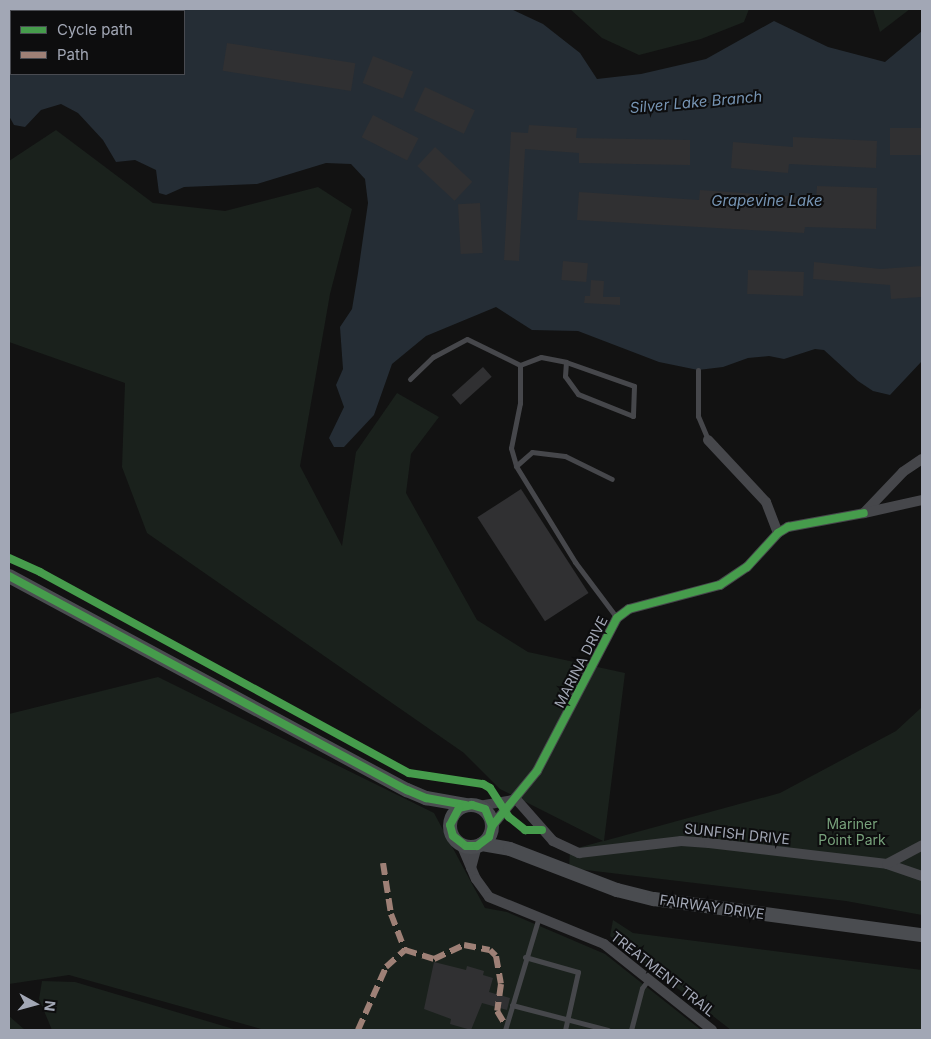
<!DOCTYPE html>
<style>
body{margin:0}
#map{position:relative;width:931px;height:1039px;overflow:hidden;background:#121212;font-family:Inter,sans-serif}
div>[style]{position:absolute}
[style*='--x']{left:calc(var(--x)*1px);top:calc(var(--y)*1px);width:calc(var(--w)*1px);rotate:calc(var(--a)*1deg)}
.green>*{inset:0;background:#1a211c}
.water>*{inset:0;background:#252d35}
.building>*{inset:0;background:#303032;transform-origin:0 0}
.lane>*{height:5px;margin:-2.5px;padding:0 2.5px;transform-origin:2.5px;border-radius:2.5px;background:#46474b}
.street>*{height:10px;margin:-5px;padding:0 5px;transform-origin:5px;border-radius:5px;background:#46474b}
.secondary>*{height:14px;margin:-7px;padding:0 7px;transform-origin:7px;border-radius:7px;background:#4a4c50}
.secondary>.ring{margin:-7px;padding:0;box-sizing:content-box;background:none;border:14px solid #4a4c50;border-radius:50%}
.quiet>*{height:6px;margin-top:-3px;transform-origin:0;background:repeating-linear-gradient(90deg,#9e8076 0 12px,transparent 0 18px)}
.cycleway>*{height:8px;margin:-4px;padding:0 4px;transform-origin:4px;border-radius:4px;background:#469c4c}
span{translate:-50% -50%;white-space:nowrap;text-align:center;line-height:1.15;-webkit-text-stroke:4px #0d0d0e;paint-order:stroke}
.street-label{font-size:14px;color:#a2a7b5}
.park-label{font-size:14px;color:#77a17b}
.water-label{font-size:15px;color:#7694b3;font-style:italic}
.frame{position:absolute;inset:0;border:10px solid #a2a7b5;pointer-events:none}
.legend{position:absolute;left:10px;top:10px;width:175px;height:65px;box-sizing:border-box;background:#0d0d0e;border:1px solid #494b51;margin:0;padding:6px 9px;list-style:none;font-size:15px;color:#a2a7b5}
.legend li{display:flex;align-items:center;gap:10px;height:25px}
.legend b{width:25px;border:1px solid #494b51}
.north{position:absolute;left:10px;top:979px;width:50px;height:50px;-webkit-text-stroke:4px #0d0d0e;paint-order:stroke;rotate:97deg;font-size:14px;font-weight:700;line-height:20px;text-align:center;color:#a2a7b5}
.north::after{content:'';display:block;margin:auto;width:18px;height:22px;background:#a2a7b5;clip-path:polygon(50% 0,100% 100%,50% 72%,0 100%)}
</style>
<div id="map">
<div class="green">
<div style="clip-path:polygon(570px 9px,749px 9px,744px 22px,701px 39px,639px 55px,602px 38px)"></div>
<div style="clip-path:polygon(873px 9px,910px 9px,880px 32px)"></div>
<div style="clip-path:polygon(56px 130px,153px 203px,225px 211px,318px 187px,352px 209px,330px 294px,300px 466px,342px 546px,356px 452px,397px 393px,439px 417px,411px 454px,406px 493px,477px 620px,528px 652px,625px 673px,604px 841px,780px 793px,896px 731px,922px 707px,922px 915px,846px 901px,569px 868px,570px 850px,603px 841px,500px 789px,464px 753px,147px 533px,122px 467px,125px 383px,9px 342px,9px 161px)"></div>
<div style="clip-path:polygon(158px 677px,434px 813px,485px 908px,507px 912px,605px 954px,701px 1030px,265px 1030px,69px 975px,9px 984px,9px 714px)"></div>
<div style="clip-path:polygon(613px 920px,633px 933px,922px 970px,922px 1030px,731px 1030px,610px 936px)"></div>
<div style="clip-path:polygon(42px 981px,75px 982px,237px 1030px,52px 1030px,39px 999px)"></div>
<div style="clip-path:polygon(9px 1016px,25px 1030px,9px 1030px)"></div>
</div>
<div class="water">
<div style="clip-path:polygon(evenodd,9px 9px,511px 9px,543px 24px,580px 53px,597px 79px,641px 74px,706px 59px,774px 21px,828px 47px,885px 62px,922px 31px,922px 361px,890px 395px,873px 391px,858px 381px,824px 350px,815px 349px,784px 359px,769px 356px,748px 358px,723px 367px,698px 370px,659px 362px,578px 331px,532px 330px,496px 307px,426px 336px,392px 364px,374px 415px,344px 447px,334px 447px,329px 438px,344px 407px,336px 385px,343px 369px,340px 327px,352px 309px,358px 273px,368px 203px,365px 179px,351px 164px,326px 163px,257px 184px,184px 187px,166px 195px,159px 193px,156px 170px,135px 160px,116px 162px,103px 140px,78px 113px,61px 104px,41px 110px,25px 127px,14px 125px,9px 116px,9px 9px,11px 11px,184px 11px,184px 74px,11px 74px,11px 11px)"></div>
</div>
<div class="building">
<div style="left:227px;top:43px;width:130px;height:28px;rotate:9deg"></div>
<div style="left:373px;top:56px;width:43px;height:29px;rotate:21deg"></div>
<div style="left:425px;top:87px;width:55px;height:26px;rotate:25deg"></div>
<div style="left:373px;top:115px;width:51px;height:25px;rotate:27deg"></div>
<div style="clip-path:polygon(529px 125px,577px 128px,576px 138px,690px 140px,690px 165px,579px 163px,579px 153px,525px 149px,519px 261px,504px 260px,511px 132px,528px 133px)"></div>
<div style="left:922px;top:128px;width:27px;height:32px;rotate:90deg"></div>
<div style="clip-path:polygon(793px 137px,877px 141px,876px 168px,789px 164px,788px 173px,731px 168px,733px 142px,793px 147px)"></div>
<div style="left:435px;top:147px;width:51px;height:26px;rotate:43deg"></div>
<div style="clip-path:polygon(817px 186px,877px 188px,876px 229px,805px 227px,804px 233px,577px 220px,579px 192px,699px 200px,700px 190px,816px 198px)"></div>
<div style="left:480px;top:203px;width:50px;height:22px;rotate:87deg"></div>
<div style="left:563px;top:261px;width:25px;height:19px;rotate:5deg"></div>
<div style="clip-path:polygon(814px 262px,881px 269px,922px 266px,922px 297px,891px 299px,890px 285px,813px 279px)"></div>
<div style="left:748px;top:270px;width:56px;height:24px;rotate:2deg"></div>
<div style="clip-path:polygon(591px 280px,604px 281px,603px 297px,620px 297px,620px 305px,584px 303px,585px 296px,590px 296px)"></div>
<div style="left:483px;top:367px;width:13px;height:42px;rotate:48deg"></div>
<div style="left:521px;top:489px;width:124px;height:52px;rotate:57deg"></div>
<div style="clip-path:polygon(434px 962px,466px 970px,467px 966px,484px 971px,483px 975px,493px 978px,489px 992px,510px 998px,507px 1010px,482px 1003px,471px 1030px,450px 1024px,451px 1019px,424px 1009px)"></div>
</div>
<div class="lane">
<div style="--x:520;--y:365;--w:22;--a:-21"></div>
<div style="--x:541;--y:357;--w:25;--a:11"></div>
<div style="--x:566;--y:362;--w:72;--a:19.4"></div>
<div style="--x:634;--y:386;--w:30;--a:92"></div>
<div style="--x:633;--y:416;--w:59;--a:-158.2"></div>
<div style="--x:578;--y:394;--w:22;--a:-126"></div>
<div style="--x:565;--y:376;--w:14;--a:-86"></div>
<div style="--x:698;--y:370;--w:46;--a:90"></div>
<div style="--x:698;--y:416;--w:26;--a:67"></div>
<div style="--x:410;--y:379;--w:32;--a:-44"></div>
<div style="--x:433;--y:357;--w:38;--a:-28"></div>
<div style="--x:467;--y:339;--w:59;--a:26.1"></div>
<div style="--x:520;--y:365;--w:38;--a:90"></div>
<div style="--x:520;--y:403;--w:46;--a:101.3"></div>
<div style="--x:511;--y:448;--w:19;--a:74"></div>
<div style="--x:516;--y:466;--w:113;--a:58.4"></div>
<div style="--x:575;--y:562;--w:70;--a:53.1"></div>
<div style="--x:516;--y:466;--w:21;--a:-41"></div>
<div style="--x:532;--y:452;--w:33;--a:7"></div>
<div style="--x:565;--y:456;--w:52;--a:26.1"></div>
<div style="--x:525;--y:957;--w:55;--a:15.8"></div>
<div style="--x:578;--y:972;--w:59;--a:102.6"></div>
<div style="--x:512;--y:1005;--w:99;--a:14.6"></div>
<div style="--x:505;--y:1030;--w:118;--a:-73.3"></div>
<div style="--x:631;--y:1030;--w:43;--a:-75.3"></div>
<div style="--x:642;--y:988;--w:11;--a:-52"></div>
</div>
<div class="street">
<div style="--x:708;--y:440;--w:85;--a:46.9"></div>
<div style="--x:766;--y:502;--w:33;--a:69"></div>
<div style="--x:922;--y:459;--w:23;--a:146"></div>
<div style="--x:903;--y:472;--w:57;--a:133.6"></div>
<div style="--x:864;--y:513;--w:59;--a:-12.6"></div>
<div style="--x:516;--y:799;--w:56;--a:48.6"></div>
<div style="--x:553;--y:841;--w:29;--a:25"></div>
<div style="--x:579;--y:853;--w:103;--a:-6.7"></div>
<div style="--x:681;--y:841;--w:28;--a:4"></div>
<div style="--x:709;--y:843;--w:179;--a:6.7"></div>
<div style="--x:887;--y:864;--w:37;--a:19"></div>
<div style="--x:479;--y:806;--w:35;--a:-10"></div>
<div style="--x:492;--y:826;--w:71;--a:-50.7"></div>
<div style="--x:537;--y:771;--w:173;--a:-62.4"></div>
<div style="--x:617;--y:618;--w:15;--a:-37"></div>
<div style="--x:629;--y:609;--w:94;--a:-14.8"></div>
<div style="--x:720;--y:585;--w:32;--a:-34"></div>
<div style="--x:747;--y:567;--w:46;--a:-47.6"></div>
<div style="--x:778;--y:533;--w:12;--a:-31"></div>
<div style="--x:788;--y:527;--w:77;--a:-10.4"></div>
<div style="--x:461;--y:844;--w:38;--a:67"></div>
<div style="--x:476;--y:879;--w:22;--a:54"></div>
<div style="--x:489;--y:897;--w:124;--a:22.2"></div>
<div style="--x:604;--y:944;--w:138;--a:38.5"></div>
<div style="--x:887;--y:864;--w:40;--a:-28"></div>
<div style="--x:471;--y:868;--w:23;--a:-75"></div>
</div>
<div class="secondary">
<div style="--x:9;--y:576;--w:452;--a:28.3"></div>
<div style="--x:407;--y:790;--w:21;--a:23"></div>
<div style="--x:426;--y:798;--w:40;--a:10"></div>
<div class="ring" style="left:450px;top:805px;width:28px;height:28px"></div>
<div style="--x:482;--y:844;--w:28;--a:10"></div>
<div style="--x:510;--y:849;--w:115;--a:21"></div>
<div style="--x:617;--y:890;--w:38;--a:14"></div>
<div style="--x:654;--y:899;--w:270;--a:7.7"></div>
</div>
<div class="quiet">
<div style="--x:383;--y:863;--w:52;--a:81.1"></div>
<div style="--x:391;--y:914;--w:39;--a:69"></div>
<div style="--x:405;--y:950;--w:30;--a:17"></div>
<div style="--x:434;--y:959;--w:33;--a:-25"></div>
<div style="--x:464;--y:945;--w:26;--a:11"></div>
<div style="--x:490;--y:950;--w:8;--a:45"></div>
<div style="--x:496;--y:956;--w:28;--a:80"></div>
<div style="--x:501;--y:984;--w:27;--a:98"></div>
<div style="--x:497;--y:1011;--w:17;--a:59"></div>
<div style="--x:358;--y:1030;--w:69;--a:-66"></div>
<div style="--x:386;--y:967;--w:25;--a:-42"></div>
</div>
<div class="cycleway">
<div style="--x:9;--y:558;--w:34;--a:24"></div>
<div style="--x:40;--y:572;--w:420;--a:28.6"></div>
<div style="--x:409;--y:773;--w:75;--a:8.5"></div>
<div style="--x:483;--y:784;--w:8;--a:30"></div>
<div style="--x:490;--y:788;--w:35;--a:57"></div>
<div style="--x:509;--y:817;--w:21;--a:39"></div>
<div style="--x:525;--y:830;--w:17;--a:0"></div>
<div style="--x:9;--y:576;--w:452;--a:28.3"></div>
<div style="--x:407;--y:790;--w:21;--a:23"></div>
<div style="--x:426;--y:798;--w:40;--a:10"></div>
<div style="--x:492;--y:826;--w:18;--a:-112"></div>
<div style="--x:485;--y:809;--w:14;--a:-163"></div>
<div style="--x:472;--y:805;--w:13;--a:167"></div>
<div style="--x:459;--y:808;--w:19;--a:118"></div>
<div style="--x:450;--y:825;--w:11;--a:75"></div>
<div style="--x:453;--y:836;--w:16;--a:38"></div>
<div style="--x:466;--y:846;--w:11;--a:0"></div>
<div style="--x:477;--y:846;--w:15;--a:-37"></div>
<div style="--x:489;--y:837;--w:11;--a:-75"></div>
<div style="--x:492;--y:826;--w:71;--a:-50.7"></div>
<div style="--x:537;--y:771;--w:173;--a:-62.4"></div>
<div style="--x:617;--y:618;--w:15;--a:-37"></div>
<div style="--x:629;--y:609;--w:94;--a:-14.8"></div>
<div style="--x:720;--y:585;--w:32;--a:-34"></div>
<div style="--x:747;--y:567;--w:46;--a:-47.6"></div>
<div style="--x:778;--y:533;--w:12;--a:-31"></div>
<div style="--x:788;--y:527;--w:77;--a:-10.4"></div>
</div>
<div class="street-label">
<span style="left:581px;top:662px;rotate:-63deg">MARINA DRIVE</span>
<span style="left:737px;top:834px;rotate:6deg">SUNFISH DRIVE</span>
<span style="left:712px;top:907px;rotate:8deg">FAIRWAY DRIVE</span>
<span style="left:663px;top:974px;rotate:38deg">TREATMENT TRAIL</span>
</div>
<div class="park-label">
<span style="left:852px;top:832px">Mariner<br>Point Park</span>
</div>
<div class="water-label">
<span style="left:696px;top:102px;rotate:-5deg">Silver Lake Branch</span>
<span style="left:767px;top:201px">Grapevine Lake</span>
</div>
<div class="frame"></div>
<ul class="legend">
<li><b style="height:6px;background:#469c4c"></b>Cycle path</li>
<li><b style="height:6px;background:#9e8076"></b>Path</li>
</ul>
<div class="north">N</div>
</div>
